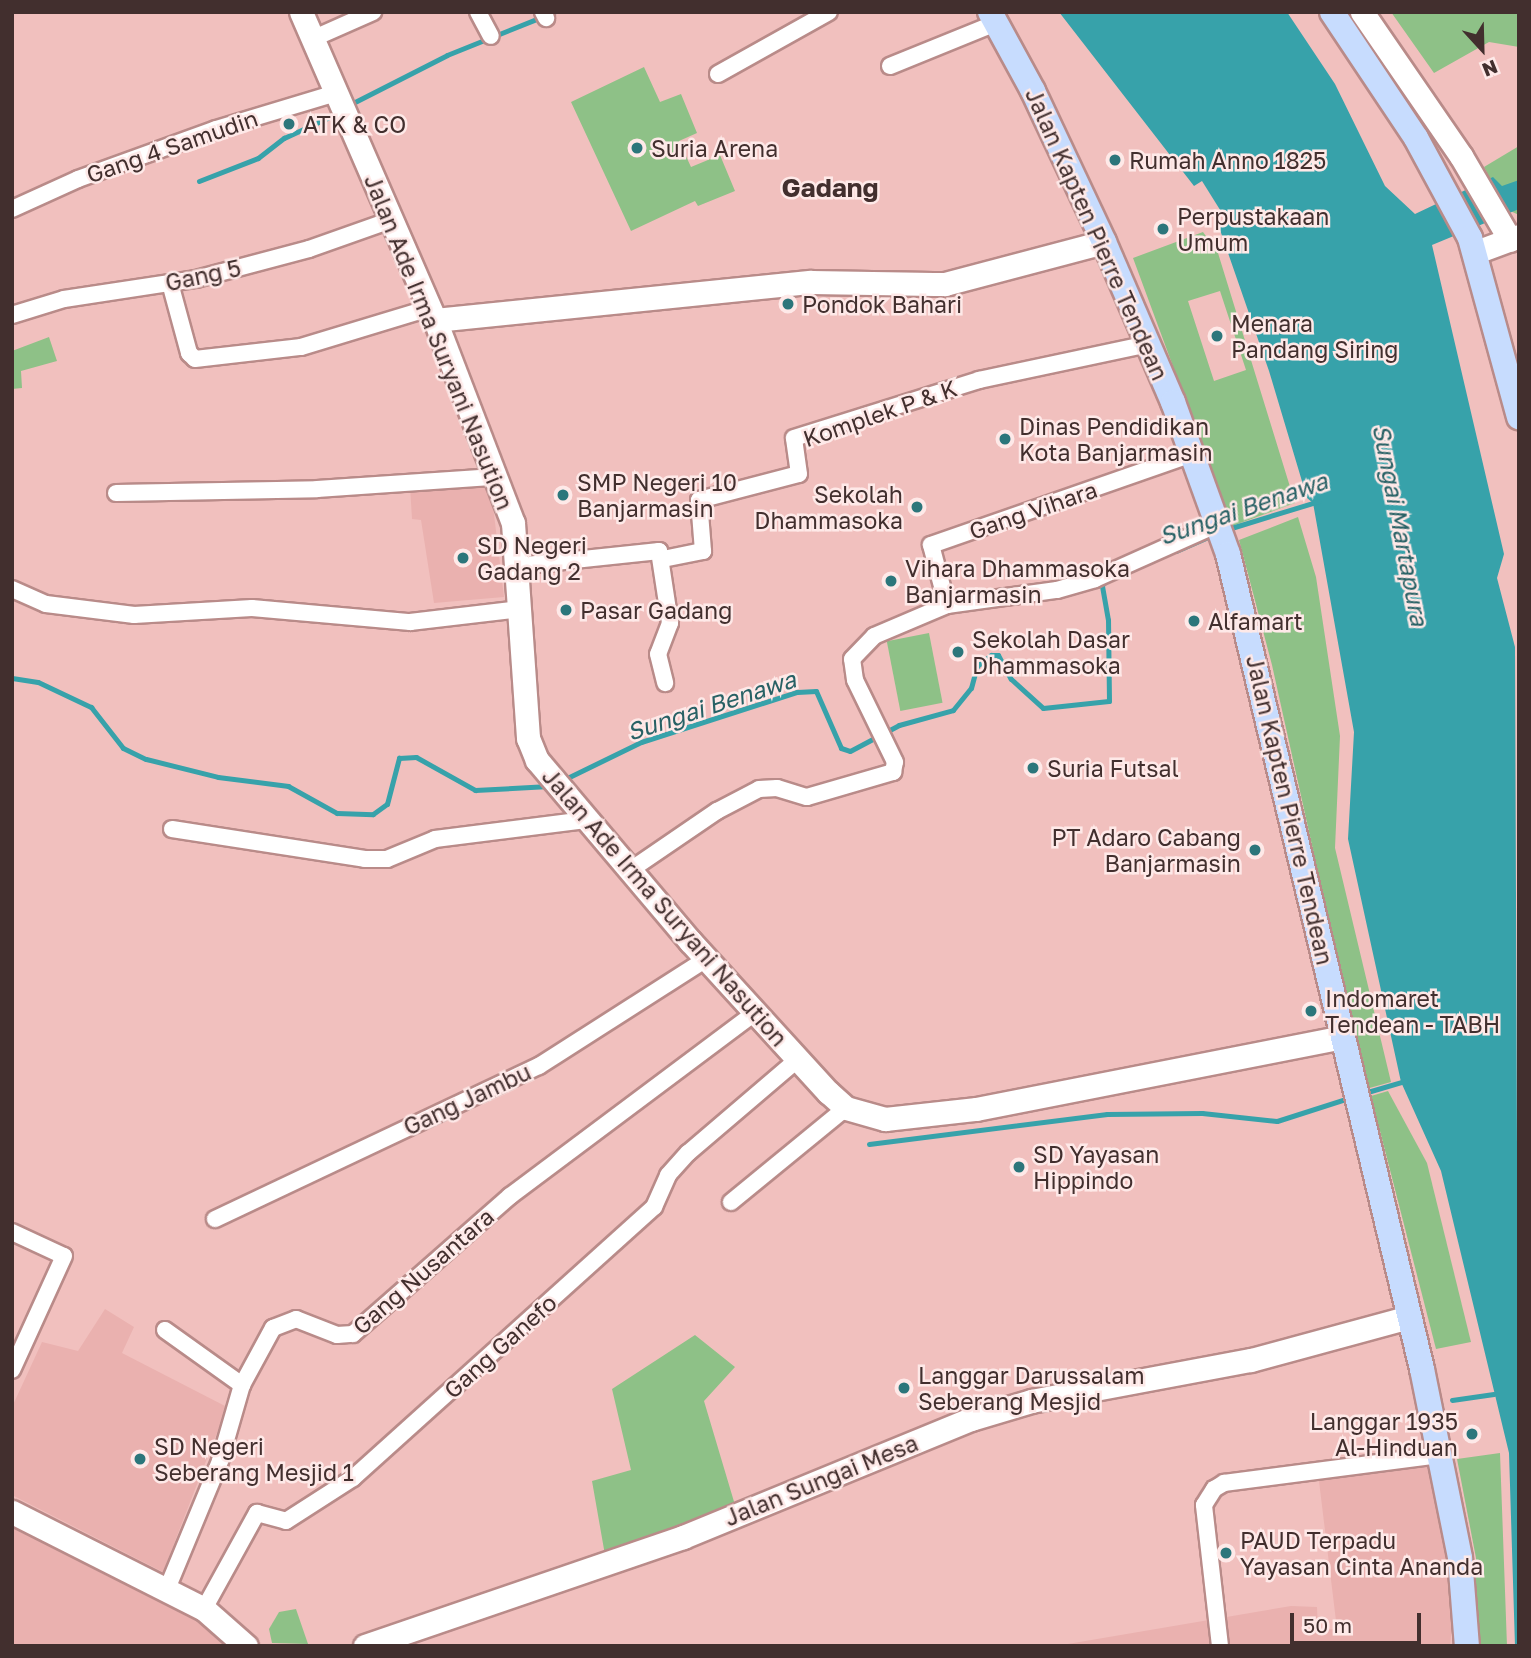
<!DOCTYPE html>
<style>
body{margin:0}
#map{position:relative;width:1531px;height:1658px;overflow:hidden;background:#f1c0be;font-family:"Golos Text",sans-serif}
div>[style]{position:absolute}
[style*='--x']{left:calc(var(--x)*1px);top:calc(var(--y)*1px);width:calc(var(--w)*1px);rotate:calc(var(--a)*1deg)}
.built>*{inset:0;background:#eab1af}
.green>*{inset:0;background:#8ec187;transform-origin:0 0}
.water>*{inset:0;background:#37a2aa}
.stream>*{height:5px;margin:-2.5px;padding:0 2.5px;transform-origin:2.5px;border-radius:2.5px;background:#37a2aa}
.roads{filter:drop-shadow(2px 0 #b98b89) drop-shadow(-2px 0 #b98b89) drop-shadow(0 2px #b98b89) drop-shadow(0 -2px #b98b89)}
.street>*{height:16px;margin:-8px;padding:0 8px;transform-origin:8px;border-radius:8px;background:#fff}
.secondary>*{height:23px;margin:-11.5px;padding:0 11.5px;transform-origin:11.5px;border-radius:11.5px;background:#fff}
.primary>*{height:24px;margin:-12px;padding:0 12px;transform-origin:12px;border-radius:12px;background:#c7dcfe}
.dots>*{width:19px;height:19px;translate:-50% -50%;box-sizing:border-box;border:4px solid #fee9e8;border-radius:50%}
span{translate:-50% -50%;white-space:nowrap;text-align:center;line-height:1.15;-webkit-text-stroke:5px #fee9e8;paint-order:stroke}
.poi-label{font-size:23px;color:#422f2e}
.left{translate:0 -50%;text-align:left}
.right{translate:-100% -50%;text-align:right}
.street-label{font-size:23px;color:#422f2e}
.water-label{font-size:24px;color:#286165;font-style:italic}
.quarter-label{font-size:26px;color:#422f2e;font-weight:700}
.frame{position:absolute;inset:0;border:14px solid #422f2e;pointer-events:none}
.north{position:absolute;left:1447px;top:14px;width:70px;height:70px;-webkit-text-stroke:5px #fee9e8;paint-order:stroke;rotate:158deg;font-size:19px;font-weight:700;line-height:28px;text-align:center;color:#422f2e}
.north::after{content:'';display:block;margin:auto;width:24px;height:32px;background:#422f2e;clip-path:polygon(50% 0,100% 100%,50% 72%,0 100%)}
.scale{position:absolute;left:1290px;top:1613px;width:131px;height:32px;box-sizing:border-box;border:4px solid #422f2e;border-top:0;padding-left:9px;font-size:21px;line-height:24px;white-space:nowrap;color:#422f2e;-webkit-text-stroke:5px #fee9e8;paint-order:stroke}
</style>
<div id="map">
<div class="built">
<div style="clip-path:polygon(490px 481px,504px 597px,434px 603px,421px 520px,412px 519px,410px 486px)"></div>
<div style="clip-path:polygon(105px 1309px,134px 1327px,122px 1353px,227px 1407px,163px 1572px,12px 1495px,12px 1407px,42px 1342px,78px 1351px)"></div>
<div style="clip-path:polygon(1431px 1460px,1455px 1596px,1450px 1646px,1056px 1646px,1291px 1606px,1317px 1607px,1318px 1630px,1337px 1629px,1318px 1473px)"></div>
<div style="clip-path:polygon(12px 1522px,185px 1604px,240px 1646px,12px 1646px)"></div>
</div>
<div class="green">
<div style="clip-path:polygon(1391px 12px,1519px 12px,1519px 47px,1489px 42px,1434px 73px)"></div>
<div style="clip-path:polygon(644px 67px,660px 102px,681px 94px,697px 133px,679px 141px,691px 167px,720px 155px,735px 191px,698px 206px,695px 201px,631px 231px,571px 102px)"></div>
<div style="clip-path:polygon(1519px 146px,1519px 215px,1506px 209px,1484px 167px)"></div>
<div style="clip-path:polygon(evenodd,1203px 232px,1218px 253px,1295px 503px,1232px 526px,1133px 258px,1203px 232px,1220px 291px,1246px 370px,1214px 381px,1188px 301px,1220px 291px)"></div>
<div style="clip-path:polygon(49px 337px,57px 361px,21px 371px,22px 388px,12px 389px,12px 351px)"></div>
<div style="clip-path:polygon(1298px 517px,1316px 577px,1340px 736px,1335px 848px,1391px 1082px,1366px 1089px,1272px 665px,1239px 540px)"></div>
<div style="left:929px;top:633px;width:71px;height:43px;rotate:79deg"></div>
<div style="clip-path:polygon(1388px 1091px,1427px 1163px,1471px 1342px,1436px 1349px,1371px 1096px)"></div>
<div style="clip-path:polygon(695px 1335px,735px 1367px,704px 1401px,735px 1505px,605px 1555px,592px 1481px,631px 1470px,612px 1389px)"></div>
<div style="clip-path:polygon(1500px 1453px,1507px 1646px,1476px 1646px,1476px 1558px,1457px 1459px)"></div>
<div style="clip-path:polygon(296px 1609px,308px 1644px,272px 1643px,269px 1629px,279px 1612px)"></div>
</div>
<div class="water">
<div style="clip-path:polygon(1059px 12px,1287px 12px,1335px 84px,1385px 186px,1415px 214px,1493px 177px,1502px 186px,1519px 180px,1519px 209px,1432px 245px,1504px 554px,1497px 578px,1515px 647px,1519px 1646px,1515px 1646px,1509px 1453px,1441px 1171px,1401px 1082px,1348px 839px,1354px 732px,1313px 503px,1307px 498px,1269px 371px,1219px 227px,1227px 221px,1202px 181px,1194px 186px)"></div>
</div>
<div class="stream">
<div style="--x:347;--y:106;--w:112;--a:-27"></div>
<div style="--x:447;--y:55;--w:115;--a:-21.9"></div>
<div style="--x:199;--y:181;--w:63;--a:-21.3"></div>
<div style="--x:258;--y:158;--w:33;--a:-38"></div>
<div style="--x:284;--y:138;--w:62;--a:-24.9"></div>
<div style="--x:1228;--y:529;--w:95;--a:-17.1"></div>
<div style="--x:1176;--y:551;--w:43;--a:-23.6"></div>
<div style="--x:12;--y:678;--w:26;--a:9"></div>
<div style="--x:38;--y:682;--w:59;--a:25.3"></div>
<div style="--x:91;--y:707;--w:52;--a:52"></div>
<div style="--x:123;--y:748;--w:25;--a:26"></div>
<div style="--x:146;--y:759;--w:74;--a:14"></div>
<div style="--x:218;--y:777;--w:71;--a:7.3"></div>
<div style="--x:288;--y:786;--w:56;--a:28.9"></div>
<div style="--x:337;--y:813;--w:36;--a:2"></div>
<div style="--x:373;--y:814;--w:17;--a:-36"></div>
<div style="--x:387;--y:804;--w:48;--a:-75.4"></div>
<div style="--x:399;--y:758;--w:17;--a:-3"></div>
<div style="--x:416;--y:757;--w:68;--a:29.2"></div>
<div style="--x:475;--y:790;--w:74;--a:-3.1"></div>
<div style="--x:561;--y:781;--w:89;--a:-26"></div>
<div style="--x:641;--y:742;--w:164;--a:-17.8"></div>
<div style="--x:797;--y:692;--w:19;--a:-3"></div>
<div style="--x:816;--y:691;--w:62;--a:66.3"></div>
<div style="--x:841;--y:748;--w:9;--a:18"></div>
<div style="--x:850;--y:751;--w:55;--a:-28"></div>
<div style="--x:899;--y:725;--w:56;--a:-15.5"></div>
<div style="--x:953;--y:710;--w:28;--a:-51"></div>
<div style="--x:971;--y:688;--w:23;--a:-75"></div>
<div style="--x:977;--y:666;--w:18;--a:-38"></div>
<div style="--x:991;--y:655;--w:7;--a:0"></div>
<div style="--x:998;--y:655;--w:27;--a:62"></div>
<div style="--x:1011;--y:679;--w:43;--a:42.2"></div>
<div style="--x:1043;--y:708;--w:66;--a:-6.1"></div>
<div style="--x:1109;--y:701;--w:81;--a:-90.7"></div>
<div style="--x:1108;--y:620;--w:36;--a:-100"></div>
<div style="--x:1102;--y:585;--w:7;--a:-45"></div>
<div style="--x:1364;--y:1093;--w:43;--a:-16.3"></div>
<div style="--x:869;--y:1144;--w:240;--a:-7.2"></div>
<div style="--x:1107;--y:1114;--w:95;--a:-0.6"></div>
<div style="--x:1202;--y:1113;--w:75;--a:6.1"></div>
<div style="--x:1277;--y:1121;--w:79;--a:-17.7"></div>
<div style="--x:1452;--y:1400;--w:42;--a:-8.1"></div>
</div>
<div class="roads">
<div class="street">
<div style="--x:478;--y:12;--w:27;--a:62"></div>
<div style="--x:543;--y:12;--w:7;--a:63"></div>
<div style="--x:312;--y:39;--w:67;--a:-23.9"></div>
<div style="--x:890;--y:66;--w:114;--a:-22.1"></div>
<div style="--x:718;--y:74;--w:127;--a:-29.2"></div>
<div style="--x:12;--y:209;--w:72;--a:-24.4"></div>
<div style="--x:78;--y:179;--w:147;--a:-19.9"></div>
<div style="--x:216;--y:129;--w:125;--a:-16.7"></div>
<div style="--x:170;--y:283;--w:73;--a:74.8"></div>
<div style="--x:189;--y:353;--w:8;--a:45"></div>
<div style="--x:195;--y:359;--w:107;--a:-6.5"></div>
<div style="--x:301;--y:347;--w:134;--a:-16.9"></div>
<div style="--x:12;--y:315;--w:54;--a:-17.1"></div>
<div style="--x:64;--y:299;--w:134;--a:-8.6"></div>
<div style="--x:196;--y:279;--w:117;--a:-14.9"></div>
<div style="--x:309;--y:249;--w:87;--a:-19.5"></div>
<div style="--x:116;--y:493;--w:201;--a:-1.1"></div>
<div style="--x:317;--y:489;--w:178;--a:-3.9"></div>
<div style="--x:663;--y:559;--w:41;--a:-11.3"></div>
<div style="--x:703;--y:551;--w:51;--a:-94.5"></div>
<div style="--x:699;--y:500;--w:103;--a:-14.6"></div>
<div style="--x:799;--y:474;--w:36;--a:-98"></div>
<div style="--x:794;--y:438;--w:194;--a:-17.4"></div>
<div style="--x:979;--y:380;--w:173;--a:-12"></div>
<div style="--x:517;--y:566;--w:143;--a:-6"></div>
<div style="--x:659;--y:551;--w:73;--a:81.3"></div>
<div style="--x:670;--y:623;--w:33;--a:111"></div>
<div style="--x:658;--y:654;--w:30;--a:76"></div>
<div style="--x:12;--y:589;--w:37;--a:24"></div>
<div style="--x:46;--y:604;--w:89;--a:7.1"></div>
<div style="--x:134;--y:615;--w:118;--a:-3.4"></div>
<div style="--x:252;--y:608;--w:159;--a:5.1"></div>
<div style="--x:410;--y:622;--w:111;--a:-6.7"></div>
<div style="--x:947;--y:605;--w:62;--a:-104.9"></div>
<div style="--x:931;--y:545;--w:277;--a:-19.2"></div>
<div style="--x:172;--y:829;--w:195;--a:8.8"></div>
<div style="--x:365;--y:859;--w:22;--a:0"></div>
<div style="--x:387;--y:859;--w:52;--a:-22.6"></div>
<div style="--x:435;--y:839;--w:152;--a:-7.2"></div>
<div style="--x:629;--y:871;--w:107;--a:-34.3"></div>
<div style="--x:717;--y:811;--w:47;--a:-27.6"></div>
<div style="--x:759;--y:789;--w:18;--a:-3"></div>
<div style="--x:777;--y:788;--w:31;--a:17"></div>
<div style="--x:807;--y:797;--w:90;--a:-16.2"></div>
<div style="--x:893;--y:772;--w:10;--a:-79"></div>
<div style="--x:895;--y:762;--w:91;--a:-116"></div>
<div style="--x:855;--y:680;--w:21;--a:-98"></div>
<div style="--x:852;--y:659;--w:32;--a:-46"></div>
<div style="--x:874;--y:636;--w:79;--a:-23"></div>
<div style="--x:947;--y:605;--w:111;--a:-7.8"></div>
<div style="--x:1057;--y:590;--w:40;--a:-16"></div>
<div style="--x:1095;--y:579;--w:135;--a:-24.1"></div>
<div style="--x:731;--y:1202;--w:149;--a:-39.3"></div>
<div style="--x:215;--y:1219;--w:358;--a:-25.3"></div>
<div style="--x:539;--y:1066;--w:198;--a:-32.6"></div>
<div style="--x:12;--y:1232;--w:57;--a:24.8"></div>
<div style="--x:64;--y:1256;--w:125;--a:114.5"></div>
<div style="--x:165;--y:1330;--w:95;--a:35.5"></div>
<div style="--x:167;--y:1589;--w:139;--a:-67.5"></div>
<div style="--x:220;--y:1461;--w:79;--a:-73.9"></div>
<div style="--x:242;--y:1385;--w:65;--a:-61.5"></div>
<div style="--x:273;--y:1328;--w:25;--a:-21"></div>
<div style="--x:296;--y:1319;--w:44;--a:21.3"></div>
<div style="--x:337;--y:1335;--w:16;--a:-4"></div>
<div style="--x:353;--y:1334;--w:209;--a:-41.3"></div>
<div style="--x:510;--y:1196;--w:306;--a:-36.8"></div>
<div style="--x:204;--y:1609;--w:110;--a:-61.1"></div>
<div style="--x:257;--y:1513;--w:30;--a:15"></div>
<div style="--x:286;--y:1521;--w:80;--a:-32.7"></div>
<div style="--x:353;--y:1478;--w:405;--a:-42"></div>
<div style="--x:654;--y:1207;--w:35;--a:-66"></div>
<div style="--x:668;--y:1175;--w:30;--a:-48"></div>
<div style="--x:688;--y:1153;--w:145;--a:-40.5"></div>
<div style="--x:1220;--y:1646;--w:142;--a:-96.5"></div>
<div style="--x:1204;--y:1505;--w:19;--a:-58"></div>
<div style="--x:1214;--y:1489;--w:12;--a:-31"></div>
<div style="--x:1224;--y:1483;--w:217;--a:-7.4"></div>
</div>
<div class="secondary">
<div style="--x:301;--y:12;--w:336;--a:66.5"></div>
<div style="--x:435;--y:320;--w:217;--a:69"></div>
<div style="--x:513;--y:523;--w:216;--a:86"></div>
<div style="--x:528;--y:738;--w:24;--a:68"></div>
<div style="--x:537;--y:760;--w:237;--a:49.8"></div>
<div style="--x:690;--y:941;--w:205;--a:47.6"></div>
<div style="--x:828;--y:1092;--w:24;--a:42"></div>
<div style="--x:846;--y:1108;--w:41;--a:15.8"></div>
<div style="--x:885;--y:1119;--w:92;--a:-6.3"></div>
<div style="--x:976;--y:1109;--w:374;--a:-11.1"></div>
<div style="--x:1362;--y:12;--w:175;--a:55.5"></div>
<div style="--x:1461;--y:156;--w:97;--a:59.7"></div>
<div style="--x:1476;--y:252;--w:46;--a:-20.4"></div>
<div style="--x:435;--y:320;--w:378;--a:-5.8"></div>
<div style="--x:811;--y:282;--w:134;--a:0.9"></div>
<div style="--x:945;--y:284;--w:164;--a:-14.8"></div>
<div style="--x:12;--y:1512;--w:215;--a:26.8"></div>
<div style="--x:204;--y:1609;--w:56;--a:41.4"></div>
<div style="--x:365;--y:1646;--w:336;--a:-18.9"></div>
<div style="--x:683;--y:1537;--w:311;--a:-22.3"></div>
<div style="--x:971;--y:1419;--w:63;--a:-16.7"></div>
<div style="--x:1031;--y:1401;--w:224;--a:-10.6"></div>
<div style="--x:1251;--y:1360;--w:164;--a:-15.2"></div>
</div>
<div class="primary">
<div style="--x:990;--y:12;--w:90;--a:61.4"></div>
<div style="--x:1033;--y:91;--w:167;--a:64.8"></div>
<div style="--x:1104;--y:242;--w:174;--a:66.7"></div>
<div style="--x:1173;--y:402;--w:162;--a:70.1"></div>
<div style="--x:1228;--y:554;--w:838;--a:76.61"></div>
<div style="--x:1422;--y:1369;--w:193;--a:78.6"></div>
<div style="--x:1460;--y:1558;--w:88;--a:85.5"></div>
<div style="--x:1332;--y:12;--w:151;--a:56.3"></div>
<div style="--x:1416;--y:138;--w:114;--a:61.6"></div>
<div style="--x:1470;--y:238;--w:186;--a:74.7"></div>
</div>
</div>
<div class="dots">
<div style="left:289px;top:124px;background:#2c767b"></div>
<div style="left:637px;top:148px;background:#2c767b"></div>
<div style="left:1115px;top:160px;background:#2c767b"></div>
<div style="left:1163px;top:229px;background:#2c767b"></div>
<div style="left:788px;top:304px;background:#2c767b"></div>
<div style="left:1217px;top:336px;background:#2c767b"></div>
<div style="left:1005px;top:439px;background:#2c767b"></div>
<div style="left:563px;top:495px;background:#2c767b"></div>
<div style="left:917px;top:507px;background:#2c767b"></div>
<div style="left:463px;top:558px;background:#2c767b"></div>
<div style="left:891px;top:581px;background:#2c767b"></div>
<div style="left:566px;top:610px;background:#2c767b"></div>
<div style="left:1194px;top:621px;background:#2c767b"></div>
<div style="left:958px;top:652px;background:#2c767b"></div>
<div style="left:1033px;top:768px;background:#2c767b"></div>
<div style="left:1255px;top:850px;background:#2c767b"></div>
<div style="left:1311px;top:1011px;background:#2c767b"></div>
<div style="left:1019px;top:1167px;background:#2c767b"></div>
<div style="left:904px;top:1388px;background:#2c767b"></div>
<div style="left:1472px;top:1434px;background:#2c767b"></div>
<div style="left:140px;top:1459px;background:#2c767b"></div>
<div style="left:1226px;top:1553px;background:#2c767b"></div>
</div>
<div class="poi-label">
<span class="left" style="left:303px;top:124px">ATK &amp; CO</span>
<span class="left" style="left:651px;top:148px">Suria Arena</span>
<span class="left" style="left:1129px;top:160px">Rumah Anno 1825</span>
<span class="left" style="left:1177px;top:229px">Perpustakaan<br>Umum</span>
<span class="left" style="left:802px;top:304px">Pondok Bahari</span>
<span class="left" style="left:1231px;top:336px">Menara<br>Pandang Siring</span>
<span class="left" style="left:1019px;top:439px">Dinas Pendidikan<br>Kota Banjarmasin</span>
<span class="left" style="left:577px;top:495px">SMP Negeri 10<br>Banjarmasin</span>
<span class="right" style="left:903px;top:507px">Sekolah<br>Dhammasoka</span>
<span class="left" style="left:477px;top:558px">SD Negeri<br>Gadang 2</span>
<span class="left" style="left:905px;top:581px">Vihara Dhammasoka<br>Banjarmasin</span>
<span class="left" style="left:580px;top:610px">Pasar Gadang</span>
<span class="left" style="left:1208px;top:621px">Alfamart</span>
<span class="left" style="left:972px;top:652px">Sekolah Dasar<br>Dhammasoka</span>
<span class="left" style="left:1047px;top:768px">Suria Futsal</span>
<span class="right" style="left:1241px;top:850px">PT Adaro Cabang<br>Banjarmasin</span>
<span class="left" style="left:1325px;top:1011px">Indomaret<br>Tendean - TABH</span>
<span class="left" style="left:1033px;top:1167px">SD Yayasan<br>Hippindo</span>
<span class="left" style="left:918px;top:1388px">Langgar Darussalam<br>Seberang Mesjid</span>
<span class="right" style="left:1458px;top:1434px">Langgar 1935<br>Al-Hinduan</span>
<span class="left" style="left:154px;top:1459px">SD Negeri<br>Seberang Mesjid 1</span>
<span class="left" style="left:1240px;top:1553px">PAUD Terpadu<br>Yayasan Cinta Ananda</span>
</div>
<div class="street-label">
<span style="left:172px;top:146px;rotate:-19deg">Gang 4 Samudin</span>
<span style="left:1097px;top:234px;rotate:66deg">Jalan Kapten Pierre Tendean</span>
<span style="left:203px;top:275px;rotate:-12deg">Gang 5</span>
<span style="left:439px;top:342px;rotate:68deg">Jalan Ade Irma Suryani Nasution</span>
<span style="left:880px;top:413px;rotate:-19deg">Komplek P &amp; K</span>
<span style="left:1033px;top:510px;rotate:-19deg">Gang Vihara</span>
<span style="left:1290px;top:810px;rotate:77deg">Jalan Kapten Pierre Tendean</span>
<span style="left:665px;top:907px;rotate:49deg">Jalan Ade Irma Suryani Nasution</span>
<span style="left:467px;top:1099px;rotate:-25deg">Gang Jambu</span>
<span style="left:423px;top:1271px;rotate:-41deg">Gang Nusantara</span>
<span style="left:500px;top:1346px;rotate:-42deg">Gang Ganefo</span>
<span style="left:821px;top:1480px;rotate:-22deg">Jalan Sungai Mesa</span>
</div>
<div class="water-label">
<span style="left:1243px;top:508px;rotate:-19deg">Sungai Benawa</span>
<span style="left:1401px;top:525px;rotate:79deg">Sungai Martapura</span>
<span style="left:711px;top:705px;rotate:-18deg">Sungai Benawa</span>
</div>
<div class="quarter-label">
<span style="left:830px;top:188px">Gadang</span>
</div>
<div class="frame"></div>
<div class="north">N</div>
<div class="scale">50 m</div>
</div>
